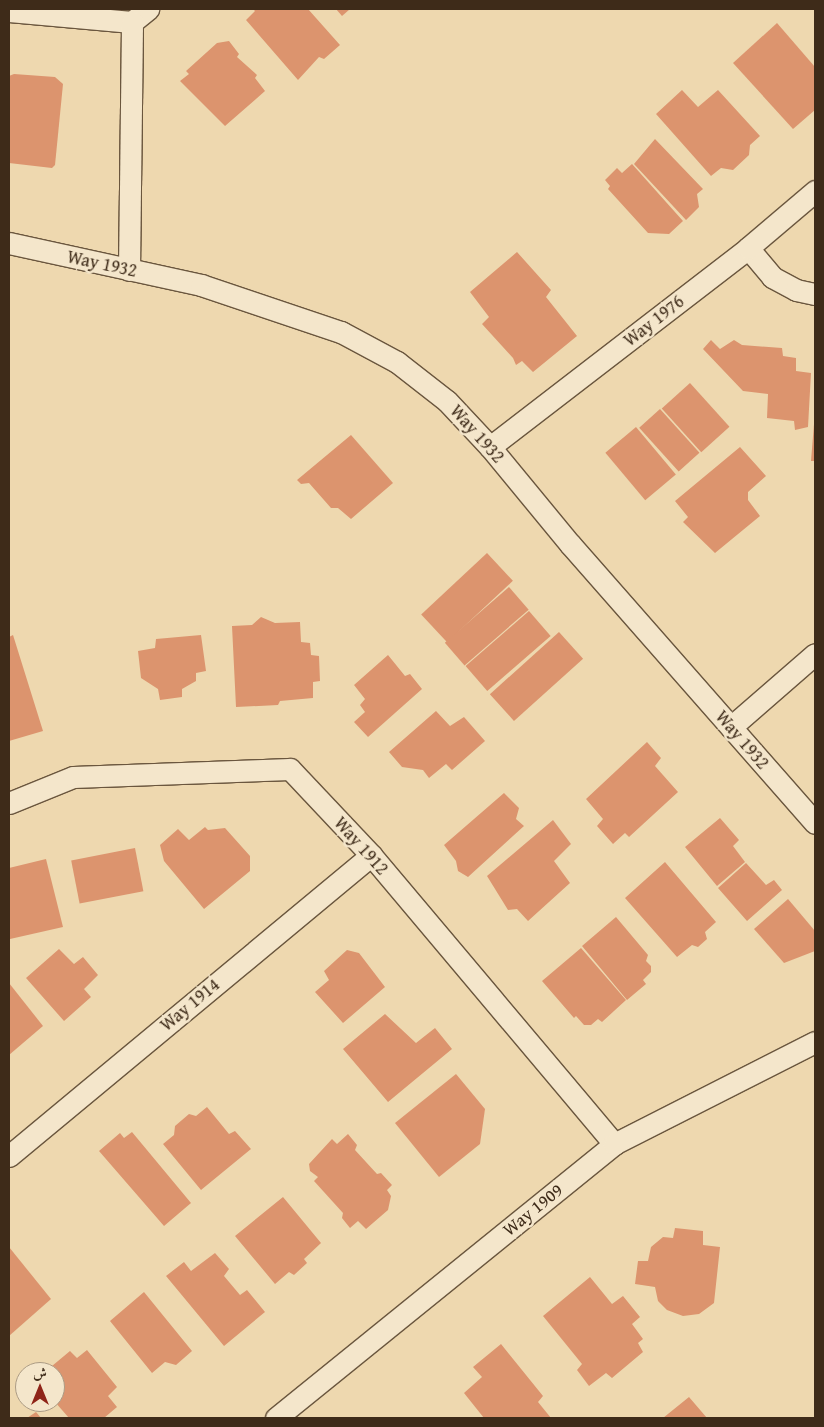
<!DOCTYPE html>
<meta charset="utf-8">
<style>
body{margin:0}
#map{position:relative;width:824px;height:1427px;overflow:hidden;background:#eed8af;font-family:"Gentium Book Plus",Amiri,serif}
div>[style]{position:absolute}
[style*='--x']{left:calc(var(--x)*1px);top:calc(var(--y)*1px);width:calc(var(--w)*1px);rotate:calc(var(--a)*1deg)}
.building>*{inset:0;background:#dc946e;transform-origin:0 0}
.roads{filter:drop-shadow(1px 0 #6a563e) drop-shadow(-1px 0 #6a563e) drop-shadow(0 1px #6a563e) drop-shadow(0 -1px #6a563e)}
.minor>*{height:21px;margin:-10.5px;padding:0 10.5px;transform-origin:10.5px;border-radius:10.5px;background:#f4e6cb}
span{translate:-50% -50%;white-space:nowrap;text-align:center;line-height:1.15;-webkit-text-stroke:5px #f4e6cb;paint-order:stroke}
.street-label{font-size:18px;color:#3e2b19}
.frame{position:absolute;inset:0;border:10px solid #3e2b19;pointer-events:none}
.north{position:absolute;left:15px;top:1362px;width:50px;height:50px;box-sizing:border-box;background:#f4e6cb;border:1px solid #ab9b84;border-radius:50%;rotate:0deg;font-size:14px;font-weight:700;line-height:20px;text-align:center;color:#3e2b19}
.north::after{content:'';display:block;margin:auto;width:18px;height:22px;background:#8f2418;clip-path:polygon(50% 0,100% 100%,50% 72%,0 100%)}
</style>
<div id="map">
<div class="building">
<div style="clip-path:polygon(253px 9px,308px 9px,340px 45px,324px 59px,319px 57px,298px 80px,246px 20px,255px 11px)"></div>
<div style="clip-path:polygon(336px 9px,350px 9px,342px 16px)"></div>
<div style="clip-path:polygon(777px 23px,815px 67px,815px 110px,793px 129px,733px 63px)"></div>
<div style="clip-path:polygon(229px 41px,239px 54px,237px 57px,257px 75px,255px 78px,265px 91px,225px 126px,180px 81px,189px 74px,186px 71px,217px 43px)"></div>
<div style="clip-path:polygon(14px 74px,55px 77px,63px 84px,55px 165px,52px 168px,9px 163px,9px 76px)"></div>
<div style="clip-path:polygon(682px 90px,698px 107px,718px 90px,760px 136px,750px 145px,749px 155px,733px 170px,721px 168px,711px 176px,656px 114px)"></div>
<div style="clip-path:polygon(655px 139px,703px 189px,697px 194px,699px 207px,686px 220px,634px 164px)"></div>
<div style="clip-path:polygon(632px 164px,683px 221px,669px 234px,648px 233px,608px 189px,610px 186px,605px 180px,617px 168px,622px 173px)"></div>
<div style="clip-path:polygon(517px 252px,551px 290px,546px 297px,577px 336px,533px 372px,522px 361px,516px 365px,513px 358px,482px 324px,489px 317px,470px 292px)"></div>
<div style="clip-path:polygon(711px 340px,720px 349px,734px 340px,742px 345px,782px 348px,783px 356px,796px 358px,796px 371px,811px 373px,808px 427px,795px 430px,794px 421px,767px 418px,768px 394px,743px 391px,703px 349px)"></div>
<div style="left:690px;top:383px;width:59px;height:38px;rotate:48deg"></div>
<div style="left:660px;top:409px;width:59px;height:28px;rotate:48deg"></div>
<div style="clip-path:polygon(814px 424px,815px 424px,815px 461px,811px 461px)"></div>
<div style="left:636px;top:427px;width:62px;height:40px;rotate:50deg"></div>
<div style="clip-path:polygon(351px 435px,393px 483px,351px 519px,338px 508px,331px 508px,309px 483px,301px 484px,297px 480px)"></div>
<div style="clip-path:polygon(740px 447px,766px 476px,748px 492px,748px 500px,760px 516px,715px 553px,683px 522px,688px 517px,675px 501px)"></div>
<div style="left:487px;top:553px;width:38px;height:90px;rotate:47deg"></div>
<div style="left:509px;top:587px;width:30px;height:85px;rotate:49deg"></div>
<div style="left:529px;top:611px;width:33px;height:84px;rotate:49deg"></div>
<div style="clip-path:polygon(261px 617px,275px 623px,300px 622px,301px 642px,310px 643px,311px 655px,319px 656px,320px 681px,313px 682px,313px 698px,280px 701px,278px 705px,236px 707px,232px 626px,252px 625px)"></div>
<div style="left:559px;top:632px;width:36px;height:93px;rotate:48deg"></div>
<div style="clip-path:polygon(13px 635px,43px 731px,9px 741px,9px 637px)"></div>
<div style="clip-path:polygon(201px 635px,206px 671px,196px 673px,196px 681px,182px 689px,182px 697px,160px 700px,158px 689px,141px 678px,138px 651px,155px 648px,156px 639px)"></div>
<div style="clip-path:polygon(388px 655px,405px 676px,410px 674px,422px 689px,368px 737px,354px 722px,365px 712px,360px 705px,365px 699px,354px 685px)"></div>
<div style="clip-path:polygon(436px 711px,450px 726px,464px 717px,485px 741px,452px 770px,446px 764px,429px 778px,423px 770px,402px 767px,389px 752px)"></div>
<div style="clip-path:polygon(647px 742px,661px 758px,655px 766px,678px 792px,629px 837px,625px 833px,613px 844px,597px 826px,603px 819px,586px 799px)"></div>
<div style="clip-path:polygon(504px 793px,519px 808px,516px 819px,524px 826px,468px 877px,458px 871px,456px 861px,444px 845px)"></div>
<div style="clip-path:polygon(720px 818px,739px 840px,733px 846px,745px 862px,717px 886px,685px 847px)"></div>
<div style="clip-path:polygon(553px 820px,571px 844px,554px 861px,570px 883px,528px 921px,517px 909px,508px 910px,487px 876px)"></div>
<div style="clip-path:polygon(205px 827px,208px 830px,225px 828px,250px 856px,250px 871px,204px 909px,164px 861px,160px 845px,178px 829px,189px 840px)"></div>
<div style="left:135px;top:848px;width:44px;height:65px;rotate:79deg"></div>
<div style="clip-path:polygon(46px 859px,63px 927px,10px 939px,9px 868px)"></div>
<div style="clip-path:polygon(665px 862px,716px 922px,705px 932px,707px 939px,698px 947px,692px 945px,677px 957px,625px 898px)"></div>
<div style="clip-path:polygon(746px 863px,766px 885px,774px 880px,782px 890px,747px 921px,718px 888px)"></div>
<div style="clip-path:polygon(788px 899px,815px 931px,815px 951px,784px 963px,754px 929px)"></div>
<div style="clip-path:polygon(616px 917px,648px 955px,646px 961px,651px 966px,651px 972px,643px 980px,646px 984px,627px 1000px,582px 946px)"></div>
<div style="clip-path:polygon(581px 948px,626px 1000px,602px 1022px,598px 1019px,591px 1025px,584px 1025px,576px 1016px,574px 1018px,542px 981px)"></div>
<div style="clip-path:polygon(59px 949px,74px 964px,83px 957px,98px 975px,84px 989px,91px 997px,64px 1021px,26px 978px)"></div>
<div style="clip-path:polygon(347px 950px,359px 953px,385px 987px,343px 1023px,315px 992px,329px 980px,324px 971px)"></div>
<div style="clip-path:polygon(9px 983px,43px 1026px,9px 1055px)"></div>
<div style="clip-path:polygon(385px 1014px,416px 1043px,435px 1028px,452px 1049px,388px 1102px,343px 1049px)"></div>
<div style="clip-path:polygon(456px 1074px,485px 1109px,480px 1144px,439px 1177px,395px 1123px)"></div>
<div style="clip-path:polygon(207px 1107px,229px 1134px,235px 1131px,251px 1149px,201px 1190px,163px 1144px,174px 1135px,175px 1126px,189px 1114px,196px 1116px)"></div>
<div style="clip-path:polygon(132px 1132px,191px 1203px,164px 1226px,99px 1151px,120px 1133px,124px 1138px)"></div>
<div style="clip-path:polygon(348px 1134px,357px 1145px,355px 1150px,377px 1174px,381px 1173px,392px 1185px,387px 1190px,391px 1196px,388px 1210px,366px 1229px,358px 1221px,350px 1228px,342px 1218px,343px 1213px,314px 1181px,318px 1177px,310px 1171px,309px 1164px,332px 1139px,337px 1144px)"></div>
<div style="clip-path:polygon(283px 1197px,321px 1243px,304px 1259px,307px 1263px,294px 1275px,289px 1272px,275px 1284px,235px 1236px)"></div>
<div style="clip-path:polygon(675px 1228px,703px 1231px,703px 1245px,720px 1247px,714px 1303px,699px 1314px,683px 1316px,667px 1310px,658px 1301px,655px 1287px,635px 1284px,638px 1261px,648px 1261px,651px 1247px,663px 1237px,673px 1238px)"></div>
<div style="clip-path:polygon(9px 1247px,51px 1299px,9px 1336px)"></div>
<div style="clip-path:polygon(215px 1253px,229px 1269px,224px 1276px,240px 1295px,247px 1290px,265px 1312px,224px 1346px,166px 1276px,184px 1262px,191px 1271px)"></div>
<div style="clip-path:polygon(590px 1277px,612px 1304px,623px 1296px,640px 1317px,632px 1324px,643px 1339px,638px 1343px,643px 1352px,612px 1378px,606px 1373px,589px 1386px,577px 1370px,582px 1364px,543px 1316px)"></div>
<div style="clip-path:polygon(144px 1292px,192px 1351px,176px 1365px,165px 1362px,152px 1373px,110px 1321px)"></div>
<div style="clip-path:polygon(501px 1344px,543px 1396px,538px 1402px,551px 1418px,484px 1418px,464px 1393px,482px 1377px,473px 1367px)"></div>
<div style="clip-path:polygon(87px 1350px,117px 1387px,108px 1396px,117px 1407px,104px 1418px,69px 1418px,55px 1402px,55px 1389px,64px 1381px,52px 1366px,70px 1351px,77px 1358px)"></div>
<div style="clip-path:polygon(689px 1397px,707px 1418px,714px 1418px,663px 1418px)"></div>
<div style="clip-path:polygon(36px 1412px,41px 1418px,27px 1418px)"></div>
</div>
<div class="roads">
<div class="minor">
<div style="--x:9;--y:11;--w:123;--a:5.1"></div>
<div style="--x:132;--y:22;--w:21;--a:-39"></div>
<div style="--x:9;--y:243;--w:197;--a:12.3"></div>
<div style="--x:201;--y:285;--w:148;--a:18.6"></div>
<div style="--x:341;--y:332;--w:64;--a:28.2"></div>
<div style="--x:397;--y:362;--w:63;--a:38"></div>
<div style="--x:447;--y:401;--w:63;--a:46.9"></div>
<div style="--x:490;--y:447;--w:126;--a:50.5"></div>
<div style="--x:570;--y:544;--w:371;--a:48.7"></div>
<div style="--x:748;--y:248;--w:38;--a:50"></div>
<div style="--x:772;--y:277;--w:27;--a:28"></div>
<div style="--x:796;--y:290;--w:19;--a:12"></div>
<div style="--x:129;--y:270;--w:248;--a:-89.3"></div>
<div style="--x:490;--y:447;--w:326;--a:-37.6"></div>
<div style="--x:748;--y:248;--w:88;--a:-40.4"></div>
<div style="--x:731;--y:727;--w:111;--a:-41"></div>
<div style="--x:9;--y:803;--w:69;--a:-22.1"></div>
<div style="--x:73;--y:777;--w:217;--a:-2.1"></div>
<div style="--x:290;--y:769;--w:118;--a:46.7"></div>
<div style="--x:371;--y:855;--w:378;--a:49.9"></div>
<div style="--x:9;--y:1156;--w:471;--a:-39.7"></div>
<div style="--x:276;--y:1418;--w:435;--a:-39"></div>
<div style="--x:614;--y:1144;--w:225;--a:-26.9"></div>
</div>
</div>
<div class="street-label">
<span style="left:102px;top:264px;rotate:12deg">Way 1932</span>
<span style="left:654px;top:321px;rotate:-38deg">Way 1976</span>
<span style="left:477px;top:434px;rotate:48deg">Way 1932</span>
<span style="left:742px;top:740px;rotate:49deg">Way 1932</span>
<span style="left:361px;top:846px;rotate:48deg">Way 1912</span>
<span style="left:190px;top:1005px;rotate:-40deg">Way 1914</span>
<span style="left:533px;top:1210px;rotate:-39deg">Way 1909</span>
</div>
<div class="frame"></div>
<div class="north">ش</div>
</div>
